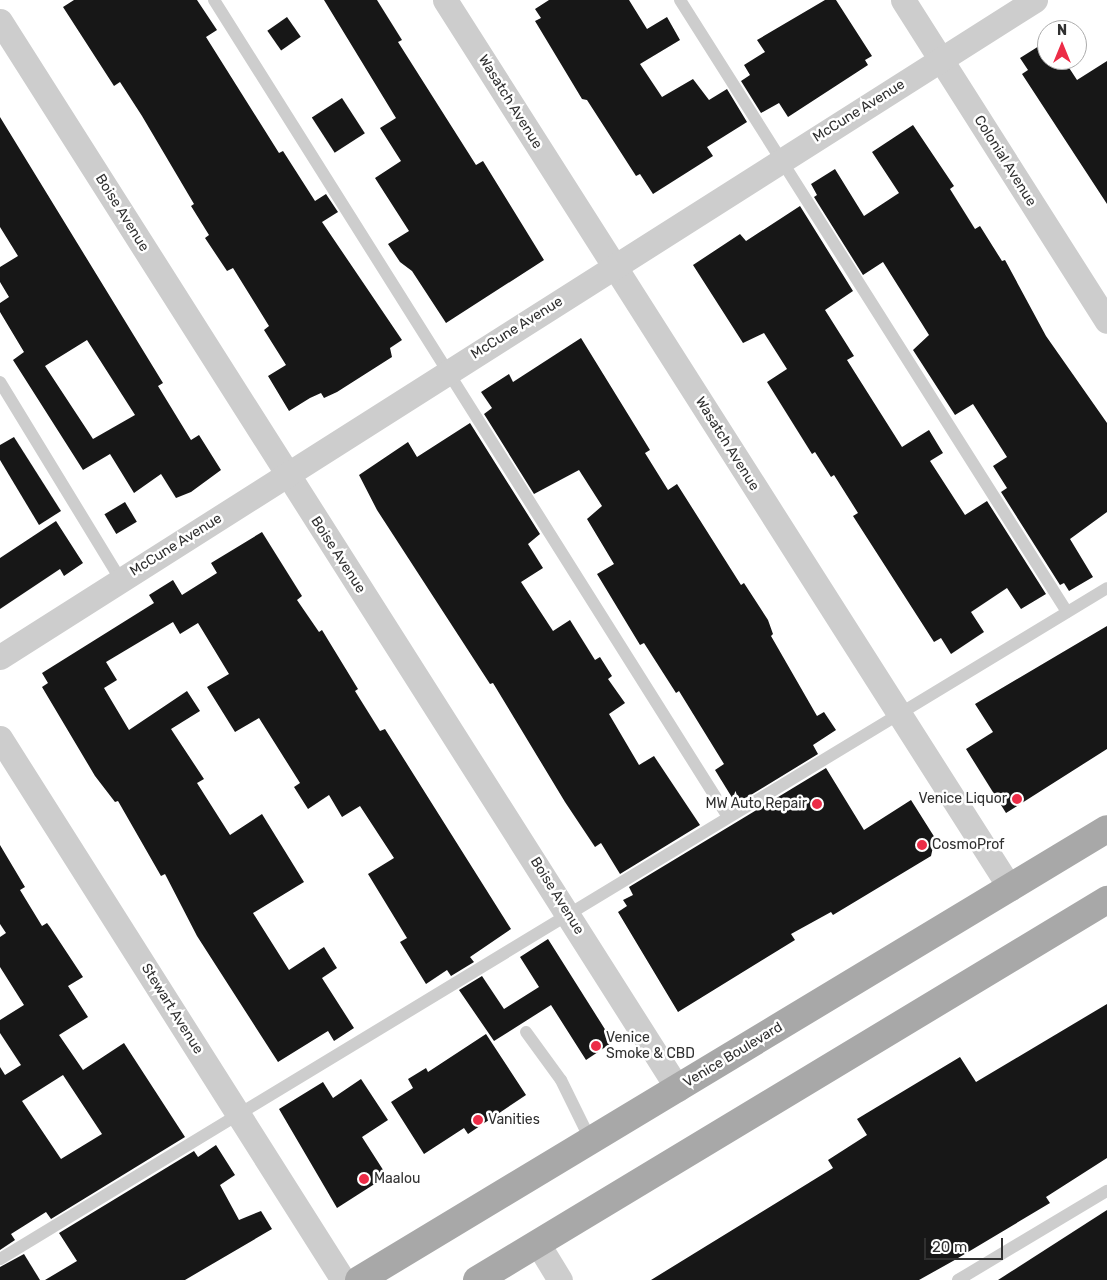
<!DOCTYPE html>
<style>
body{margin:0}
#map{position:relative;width:1107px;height:1280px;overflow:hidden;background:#fff;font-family:Rubik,sans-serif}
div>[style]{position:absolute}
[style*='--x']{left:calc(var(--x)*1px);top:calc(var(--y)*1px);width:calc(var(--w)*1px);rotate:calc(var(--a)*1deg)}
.building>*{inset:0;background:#171717;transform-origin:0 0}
.lane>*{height:12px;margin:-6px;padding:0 6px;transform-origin:6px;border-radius:6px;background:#cdcdcd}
.street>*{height:25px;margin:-12.5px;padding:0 12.5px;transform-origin:12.5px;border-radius:12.5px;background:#cdcdcd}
.primary>*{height:28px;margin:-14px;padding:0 14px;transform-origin:14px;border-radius:14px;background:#a8a8a8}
.dots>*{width:14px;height:14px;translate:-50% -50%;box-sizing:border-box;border:2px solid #fff;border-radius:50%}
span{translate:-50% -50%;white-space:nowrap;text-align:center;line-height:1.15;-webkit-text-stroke:5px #fff;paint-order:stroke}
.street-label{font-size:14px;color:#303030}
.poi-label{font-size:14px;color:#303030}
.right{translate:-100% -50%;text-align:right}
.left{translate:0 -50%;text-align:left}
.north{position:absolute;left:1037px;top:20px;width:50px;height:50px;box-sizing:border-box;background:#fff;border:1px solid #acacac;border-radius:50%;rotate:0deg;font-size:14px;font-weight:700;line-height:20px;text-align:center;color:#303030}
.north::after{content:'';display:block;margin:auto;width:18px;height:22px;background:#ec2c47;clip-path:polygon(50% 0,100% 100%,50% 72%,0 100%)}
.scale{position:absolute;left:924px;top:1238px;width:79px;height:22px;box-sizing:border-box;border:2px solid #303030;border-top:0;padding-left:6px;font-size:15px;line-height:18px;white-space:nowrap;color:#303030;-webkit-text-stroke:4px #fff;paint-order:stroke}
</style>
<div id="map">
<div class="building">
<div style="clip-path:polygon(74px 0,197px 0,217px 30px,206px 37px,279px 153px,283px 151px,315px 201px,326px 194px,338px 212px,322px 222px,402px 340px,390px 348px,392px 357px,337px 392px,324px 398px,321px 393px,310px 398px,289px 411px,268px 376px,286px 365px,264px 330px,269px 326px,233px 268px,227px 271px,205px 238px,209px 235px,191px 206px,194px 204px,142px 116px,120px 82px,114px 86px,63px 7px)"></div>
<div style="clip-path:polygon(324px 0,377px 0,402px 40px,398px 42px,476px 165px,483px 161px,544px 260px,446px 323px,412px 271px,400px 262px,388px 244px,409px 231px,375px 178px,401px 161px,380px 128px,396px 118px)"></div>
<div style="clip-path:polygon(549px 0,629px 0,647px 29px,667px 17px,680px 40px,640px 64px,662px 97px,693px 79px,709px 100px,727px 89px,747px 122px,707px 147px,713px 156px,653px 194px,640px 174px,636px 176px,587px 100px,582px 99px,535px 21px,541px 18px,535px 9px)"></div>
<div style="clip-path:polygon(825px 0,836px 0,872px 56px,865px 60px,868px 65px,788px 117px,779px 103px,761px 113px,741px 81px,750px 75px,744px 65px,765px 52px,757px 40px)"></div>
<div style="left:287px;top:17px;width:24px;height:24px;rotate:55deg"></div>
<div style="clip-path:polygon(1047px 41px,1047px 60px,1064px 60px,1077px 80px,1107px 61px,1107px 204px,1022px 74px,1028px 70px,1020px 58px)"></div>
<div style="left:342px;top:98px;width:42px;height:36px;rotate:57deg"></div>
<div style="clip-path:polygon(evenodd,0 117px,163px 383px,158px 386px,191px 440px,199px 435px,221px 470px,191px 492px,176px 498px,161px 474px,134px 493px,110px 454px,83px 470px,13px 360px,24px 352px,0 312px,0 303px,9px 297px,0 282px,0 267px,18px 256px,0 227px,0 117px,87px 340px,135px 415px,93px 439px,45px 366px,87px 340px)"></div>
<div style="clip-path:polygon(913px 125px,954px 186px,950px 189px,975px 229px,980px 226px,1002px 261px,1005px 260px,1046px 336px,1107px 423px,1107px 512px,1070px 539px,1093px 577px,1069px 591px,1064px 583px,1060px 585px,1001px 492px,1007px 488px,993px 466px,1007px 457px,973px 404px,955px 415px,913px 350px,929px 335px,883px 262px,863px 275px,814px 197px,817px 195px,811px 184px,835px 169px,864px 216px,899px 193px,872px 152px)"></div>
<div style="clip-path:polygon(800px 206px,853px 291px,825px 310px,854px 356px,847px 360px,871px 398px,902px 447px,929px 430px,943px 453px,930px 461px,965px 515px,987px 501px,1046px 594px,1021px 609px,1007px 588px,971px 612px,984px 632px,951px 654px,941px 638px,934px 642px,853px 516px,858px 513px,834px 475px,831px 477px,815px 452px,812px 454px,767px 382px,787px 369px,764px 333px,743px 343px,693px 265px,740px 234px,746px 241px)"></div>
<div style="clip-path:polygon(581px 338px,650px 450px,645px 453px,668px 490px,677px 484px,741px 585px,744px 583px,768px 620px,773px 634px,771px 636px,817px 716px,824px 712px,836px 730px,813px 745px,818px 754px,736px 804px,715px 770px,724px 764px,679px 691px,676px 693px,644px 643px,640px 645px,597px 574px,614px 564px,587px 519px,602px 506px,579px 470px,534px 494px,484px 414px,492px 408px,481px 392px,509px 374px,513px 382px)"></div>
<div style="clip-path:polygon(470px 423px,540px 534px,528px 544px,543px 568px,521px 582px,553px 631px,570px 620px,595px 660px,600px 657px,612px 676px,608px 679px,625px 703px,609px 714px,639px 765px,654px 756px,700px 825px,620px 874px,601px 843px,595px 847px,565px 802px,493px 683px,490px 684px,377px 510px,359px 475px,408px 442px,417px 457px)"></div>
<div style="clip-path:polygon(14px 437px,61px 511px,39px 525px,0 460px,0 445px)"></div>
<div style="left:125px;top:502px;width:23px;height:24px;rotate:59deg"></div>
<div style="clip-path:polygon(56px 521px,83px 563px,64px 576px,60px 569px,0 609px,0 558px)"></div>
<div style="clip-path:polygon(262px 532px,302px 596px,297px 600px,319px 632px,322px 630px,358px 689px,355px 691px,380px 731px,385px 729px,511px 929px,470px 957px,474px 962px,451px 976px,447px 970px,426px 984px,400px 942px,407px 938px,368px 874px,394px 858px,360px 806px,342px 817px,329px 795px,308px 809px,294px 787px,300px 783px,259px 718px,235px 732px,207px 687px,229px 674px,198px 623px,180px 634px,173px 622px,106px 662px,117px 680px,104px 688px,129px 730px,187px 691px,200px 711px,171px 729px,204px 779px,197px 783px,230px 835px,262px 814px,304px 882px,253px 913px,289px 970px,324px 947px,337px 968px,322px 978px,354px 1028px,334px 1041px,328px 1031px,278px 1062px,197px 936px,165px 874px,161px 876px,118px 801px,115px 802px,95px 776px,42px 687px,48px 683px,42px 673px,154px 603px,149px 595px,173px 580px,182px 595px,217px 573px,211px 563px)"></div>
<div style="clip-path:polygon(1107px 626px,1107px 749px,1006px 813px,966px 749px,993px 732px,975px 704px)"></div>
<div style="clip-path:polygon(826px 768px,864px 830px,911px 800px,935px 838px,931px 856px,833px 915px,831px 912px,791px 934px,795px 940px,678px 1012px,618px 912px,627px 906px,623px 900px,633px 895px,629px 887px)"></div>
<div style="clip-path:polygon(evenodd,0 845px,25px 887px,20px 890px,42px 926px,47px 923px,50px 927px,83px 977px,68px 986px,88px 1017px,59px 1035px,83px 1070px,124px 1043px,185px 1137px,51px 1219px,46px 1212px,11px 1234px,15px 1240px,0 1250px,0 1067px,5px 1075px,21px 1065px,0 1033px,0 1020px,24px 1005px,0 967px,0 937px,6px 933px,0 924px,0 845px,63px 1075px,102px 1134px,61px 1159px,22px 1101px,63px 1075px)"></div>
<div style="clip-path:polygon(548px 939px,613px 1042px,586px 1060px,551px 1005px,494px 1041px,459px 990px,482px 976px,504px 1009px,539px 987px,520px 957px)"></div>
<div style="clip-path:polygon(1107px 1004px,1107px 1158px,1046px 1197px,1050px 1203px,953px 1261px,919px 1280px,651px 1280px,833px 1168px,828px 1160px,867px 1135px,857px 1119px,960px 1057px,976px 1082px)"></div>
<div style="clip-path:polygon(486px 1034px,526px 1095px,468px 1134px,464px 1128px,424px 1154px,391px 1102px,413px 1088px,408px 1079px,426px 1068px,428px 1072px)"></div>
<div style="clip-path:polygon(361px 1079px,388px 1120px,362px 1137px,387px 1176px,337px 1208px,279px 1109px,323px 1082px,333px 1098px)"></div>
<div style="clip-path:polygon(216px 1145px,235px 1175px,220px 1185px,239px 1220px,261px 1211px,272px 1229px,185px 1280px,45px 1280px,77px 1261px,59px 1233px,194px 1151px,198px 1157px)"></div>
<div style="clip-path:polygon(1107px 1210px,1107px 1280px,998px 1280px)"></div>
<div style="clip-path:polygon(24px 1254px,40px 1280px,0 1280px,0 1267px)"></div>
</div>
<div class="lane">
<div style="--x:214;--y:0;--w:965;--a:57.82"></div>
<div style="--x:680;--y:0;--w:724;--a:57.69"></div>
<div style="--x:0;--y:382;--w:232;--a:58.6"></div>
<div style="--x:526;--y:1032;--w:59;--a:53.9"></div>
<div style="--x:561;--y:1080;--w:68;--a:63.8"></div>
<div style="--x:0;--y:1259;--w:1294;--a:-31.22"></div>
<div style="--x:958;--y:1280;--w:174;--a:-30.9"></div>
</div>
<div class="street">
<div style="--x:445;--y:0;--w:1053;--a:57.53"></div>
<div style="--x:903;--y:0;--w:380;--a:57.6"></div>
<div style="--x:0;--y:21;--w:1265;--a:57.59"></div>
<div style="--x:0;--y:657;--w:1226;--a:-32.41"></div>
<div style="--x:0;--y:738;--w:641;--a:57.67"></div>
<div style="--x:538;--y:1244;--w:42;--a:58.6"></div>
</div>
<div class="primary">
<div style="--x:359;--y:1280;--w:873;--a:-31.09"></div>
<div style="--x:477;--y:1280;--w:736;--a:-31.1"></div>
</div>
<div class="dots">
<div style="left:1017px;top:799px;background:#ec2c47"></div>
<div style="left:817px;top:804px;background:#ec2c47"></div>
<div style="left:922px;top:845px;background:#ec2c47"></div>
<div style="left:596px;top:1046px;background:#ec2c47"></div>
<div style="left:478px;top:1120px;background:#ec2c47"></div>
<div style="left:364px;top:1179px;background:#ec2c47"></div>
</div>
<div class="street-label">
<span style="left:510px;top:102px;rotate:58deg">Wasatch Avenue</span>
<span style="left:859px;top:111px;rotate:-32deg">McCune Avenue</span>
<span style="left:1005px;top:161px;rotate:58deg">Colonial Avenue</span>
<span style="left:122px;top:213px;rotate:58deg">Boise Avenue</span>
<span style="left:517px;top:328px;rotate:-32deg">McCune Avenue</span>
<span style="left:727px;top:444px;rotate:58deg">Wasatch Avenue</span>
<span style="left:176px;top:545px;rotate:-32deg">McCune Avenue</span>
<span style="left:338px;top:555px;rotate:57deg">Boise Avenue</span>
<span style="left:557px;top:896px;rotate:58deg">Boise Avenue</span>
<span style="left:172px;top:1009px;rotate:58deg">Stewart Avenue</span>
<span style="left:733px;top:1055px;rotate:-31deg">Venice Boulevard</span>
</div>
<div class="poi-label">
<span class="right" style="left:1007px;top:799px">Venice Liquor</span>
<span class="right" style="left:807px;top:804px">MW Auto Repair</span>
<span class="left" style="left:932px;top:845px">CosmoProf</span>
<span class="left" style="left:606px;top:1046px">Venice<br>Smoke &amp; CBD</span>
<span class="left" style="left:488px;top:1120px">Vanities</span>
<span class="left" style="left:374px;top:1179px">Maalou</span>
</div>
<div class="north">N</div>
<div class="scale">20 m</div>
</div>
